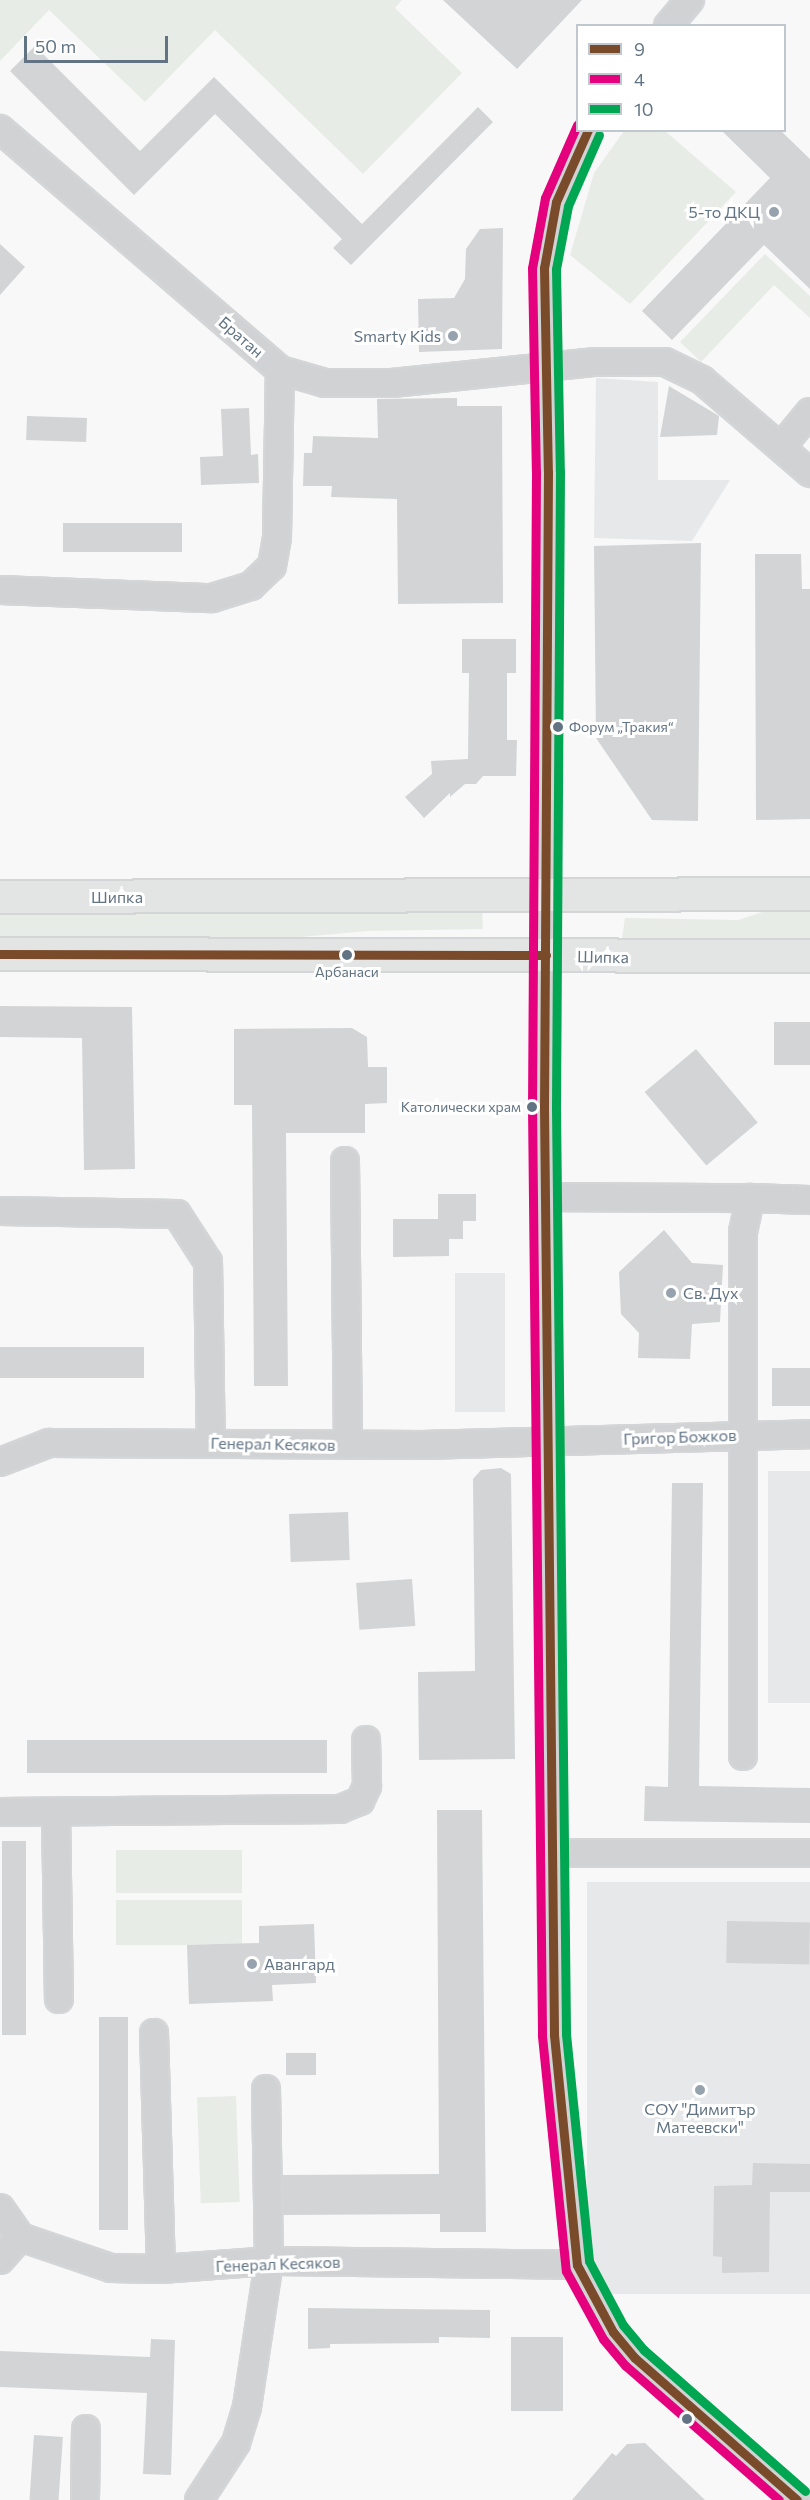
<!DOCTYPE html>
<meta charset="utf-8">
<style>
body{margin:0}
#map{position:relative;width:810px;height:2500px;overflow:hidden;background:#f8f8f8;font-family:Commissioner,sans-serif}
div>[style]{position:absolute}
[style*='--x']{left:calc(var(--x)*1px);top:calc(var(--y)*1px);width:calc(var(--w)*1px);rotate:calc(var(--a)*1deg)}
.built>*{inset:0;background:#e7e8e9;transform-origin:0 0}
.green>*{inset:0;background:#e8ece6;transform-origin:0 0}
.building>*{inset:0;background:#d3d4d5;transform-origin:0 0}
.roads{filter:drop-shadow(2px 0 #d4d5d7) drop-shadow(-2px 0 #d4d5d7) drop-shadow(0 2px #d4d5d7) drop-shadow(0 -2px #d4d5d7)}
.minor>*{height:26px;margin:-13px;padding:0 13px;transform-origin:13px;border-radius:13px;background:#d1d2d3}
.major>*{height:32px;margin:-16px;padding:0 16px;transform-origin:16px;border-radius:16px;background:#e3e4e4}
.bus-1>*{height:9px;margin:-4.5px;padding:0 4.5px;transform-origin:4.5px;border-radius:4.5px;background:#7a4b2a}
.bus-2>*{height:9px;margin:-4.5px;padding:0 4.5px;transform-origin:4.5px;border-radius:4.5px;background:#e5007d}
.bus-3>*{height:9px;margin:-4.5px;padding:0 4.5px;transform-origin:4.5px;border-radius:4.5px;background:#00a651}
.dots>*{width:16px;height:16px;translate:-50% -50%;box-sizing:border-box;border:3px solid #fff;border-radius:50%}
span{translate:-50% -50%;white-space:nowrap;text-align:center;line-height:1.15;-webkit-text-stroke:6px #fff;paint-order:stroke}
.bus-label{font-size:14px;color:#627484}
.left{translate:0 -50%;text-align:left}
.right{translate:-100% -50%;text-align:right}
.poi-label{font-size:16px;color:#627484}
.street-label{font-size:16px;color:#627484}
.legend{position:absolute;left:576px;top:24px;width:210px;height:108px;box-sizing:border-box;background:#fff;border:2px solid #c0c7ce;margin:0;padding:8px 10px;list-style:none;font-size:18px;color:#627484}
.legend li{display:flex;align-items:center;gap:12px;height:30px}
.legend b{width:30px;border:2px solid #c0c7ce}
.scale{position:absolute;left:24px;top:36px;width:144px;height:27px;box-sizing:border-box;border:3px solid #627484;border-top:0;padding-left:8px;font-size:18px;line-height:21px;white-space:nowrap;color:#627484;-webkit-text-stroke:4px #fff;paint-order:stroke}
</style>
<div id="map">
<div class="built">
<div style="clip-path:polygon(596px 378px,658px 382px,658px 480px,730px 480px,692px 541px,594px 538px)"></div>
<div style="left:455px;top:1273px;width:50px;height:139px"></div>
<div style="left:810px;top:1471px;width:232px;height:42px;rotate:90deg"></div>
<div style="left:810px;top:1882px;width:412px;height:223px;rotate:90deg"></div>
</div>
<div class="green">
<div style="clip-path:polygon(0 0,402px 0,395px 8px,462px 73px,363px 174px,215px 30px,145px 102px,49px 10px,0 61px)"></div>
<div style="clip-path:polygon(624px 131px,665px 131px,736px 192px,630px 304px,570px 255px,594px 173px)"></div>
<div style="clip-path:polygon(765px 254px,810px 296px,810px 318px,774px 285px,701px 362px,680px 342px)"></div>
<div style="clip-path:polygon(482px 908px,483px 929px,368px 931px,257px 941px,0 942px,0 915px)"></div>
<div style="clip-path:polygon(772px 909px,810px 909px,810px 944px,621px 945px,625px 918px,738px 920px)"></div>
<div style="left:116px;top:1850px;width:126px;height:43px"></div>
<div style="left:242px;top:1900px;width:45px;height:126px;rotate:90deg"></div>
<div style="left:236px;top:2096px;width:106px;height:39px;rotate:88deg"></div>
</div>
<div class="building">
<div style="clip-path:polygon(443px 0,582px 0,517px 69px)"></div>
<div style="clip-path:polygon(35px 46px,140px 151px,214px 77px,362px 224px,478px 107px,493px 122px,351px 265px,333px 248px,342px 239px,215px 114px,134px 195px,10px 71px)"></div>
<div style="clip-path:polygon(721px 130px,780px 130px,810px 159px,810px 289px,764px 245px,672px 340px,642px 311px,770px 178px)"></div>
<div style="clip-path:polygon(503px 228px,502px 349px,419px 352px,418px 299px,454px 298px,465px 279px,466px 249px,480px 229px)"></div>
<div style="clip-path:polygon(0 244px,25px 267px,0 295px)"></div>
<div style="clip-path:polygon(669px 386px,719px 416px,717px 435px,660px 437px)"></div>
<div style="clip-path:polygon(457px 398px,457px 406px,502px 406px,503px 603px,398px 604px,397px 499px,331px 497px,332px 486px,303px 486px,304px 453px,312px 453px,313px 436px,378px 438px,377px 399px)"></div>
<div style="clip-path:polygon(249px 408px,251px 455px,258px 454px,259px 483px,201px 485px,200px 457px,223px 456px,221px 409px)"></div>
<div style="left:27px;top:416px;width:60px;height:24px;rotate:2deg"></div>
<div style="left:182px;top:523px;width:29px;height:119px;rotate:90deg"></div>
<div style="clip-path:polygon(701px 543px,698px 821px,652px 820px,596px 738px,594px 546px)"></div>
<div style="clip-path:polygon(755px 554px,801px 554px,802px 589px,810px 589px,810px 819px,756px 820px)"></div>
<div style="clip-path:polygon(462px 639px,516px 639px,516px 673px,507px 673px,507px 740px,517px 740px,516px 776px,483px 776px,476px 784px,465px 784px,450px 797px,450px 793px,424px 818px,405px 797px,432px 774px,431px 761px,468px 759px,469px 673px,462px 673px)"></div>
<div style="clip-path:polygon(0 1006px,132px 1007px,135px 1169px,84px 1170px,82px 1038px,0 1037px)"></div>
<div style="left:774px;top:1022px;width:36px;height:43px"></div>
<div style="clip-path:polygon(352px 1028px,367px 1037px,368px 1067px,387px 1067px,387px 1103px,365px 1104px,365px 1133px,286px 1133px,288px 1386px,254px 1386px,252px 1105px,234px 1105px,234px 1029px)"></div>
<div style="left:696px;top:1049px;width:96px;height:67px;rotate:50deg"></div>
<div style="clip-path:polygon(438px 1194px,476px 1194px,476px 1221px,463px 1221px,463px 1239px,449px 1239px,449px 1256px,393px 1257px,393px 1219px,438px 1219px)"></div>
<div style="clip-path:polygon(664px 1230px,692px 1263px,723px 1265px,720px 1322px,692px 1324px,690px 1359px,638px 1358px,639px 1333px,621px 1314px,619px 1272px)"></div>
<div style="left:0;top:1347px;width:144px;height:31px"></div>
<div style="left:810px;top:1368px;width:38px;height:38px;rotate:90deg"></div>
<div style="clip-path:polygon(501px 1468px,511px 1474px,515px 1759px,419px 1760px,418px 1672px,475px 1671px,473px 1479px,481px 1470px)"></div>
<div style="clip-path:polygon(672px 1483px,703px 1483px,699px 1786px,810px 1788px,810px 1823px,644px 1821px,645px 1786px,668px 1787px)"></div>
<div style="left:348px;top:1512px;width:48px;height:59px;rotate:88deg"></div>
<div style="left:412px;top:1579px;width:47px;height:56px;rotate:86deg"></div>
<div style="left:327px;top:1740px;width:33px;height:300px;rotate:90deg"></div>
<div style="clip-path:polygon(437px 1810px,482px 1810px,486px 2232px,440px 2232px,440px 2214px,283px 2215px,283px 2175px,439px 2174px)"></div>
<div style="left:26px;top:1841px;width:194px;height:24px;rotate:90deg"></div>
<div style="left:727px;top:1921px;width:83px;height:42px;rotate:1deg"></div>
<div style="clip-path:polygon(314px 1924px,316px 1983px,272px 1985px,273px 2001px,189px 2004px,187px 1945px,259px 1943px,259px 1926px)"></div>
<div style="left:99px;top:2017px;width:29px;height:213px"></div>
<div style="left:316px;top:2053px;width:22px;height:30px;rotate:90deg"></div>
<div style="clip-path:polygon(753px 2163px,810px 2164px,810px 2192px,770px 2192px,769px 2272px,722px 2273px,722px 2257px,713px 2256px,714px 2186px,752px 2185px)"></div>
<div style="clip-path:polygon(308px 2308px,490px 2310px,490px 2338px,439px 2337px,439px 2343px,330px 2344px,330px 2348px,308px 2349px)"></div>
<div style="left:511px;top:2337px;width:52px;height:74px"></div>
<div style="clip-path:polygon(151px 2339px,175px 2340px,171px 2475px,143px 2474px,147px 2393px,0 2387px,0 2351px,150px 2357px)"></div>
<div style="left:34px;top:2435px;width:29px;height:65px;rotate:4deg"></div>
<div style="clip-path:polygon(645px 2443px,705px 2500px,572px 2500px,612px 2453px,616px 2456px,627px 2444px)"></div>
</div>
<div class="roads">
<div class="minor">
<div style="--x:668;--y:26;--w:34;--a:-50"></div>
<div style="--x:0;--y:129;--w:369;--a:40.7"></div>
<div style="--x:280;--y:370;--w:47;--a:16.1"></div>
<div style="--x:325;--y:383;--w:67;--a:0"></div>
<div style="--x:392;--y:383;--w:205;--a:-5.9"></div>
<div style="--x:596;--y:362;--w:69;--a:0"></div>
<div style="--x:665;--y:362;--w:41;--a:25.9"></div>
<div style="--x:702;--y:380;--w:143;--a:40.7"></div>
<div style="--x:588;--y:130;--w:79;--a:114"></div>
<div style="--x:556;--y:202;--w:67;--a:100.3"></div>
<div style="--x:544;--y:268;--w:204;--a:88.9"></div>
<div style="--x:548;--y:472;--w:635;--a:90.36"></div>
<div style="--x:544;--y:1107;--w:928;--a:89.38"></div>
<div style="--x:554;--y:2035;--w:231;--a:84.3"></div>
<div style="--x:577;--y:2265;--w:76;--a:61.8"></div>
<div style="--x:613;--y:2332;--w:34;--a:50"></div>
<div style="--x:635;--y:2358;--w:215;--a:41.2"></div>
<div style="--x:782;--y:446;--w:44;--a:-50.5"></div>
<div style="--x:0;--y:590;--w:212;--a:2.2"></div>
<div style="--x:212;--y:598;--w:41;--a:-17.1"></div>
<div style="--x:251;--y:586;--w:29;--a:-44"></div>
<div style="--x:272;--y:566;--w:29;--a:-80"></div>
<div style="--x:277;--y:537;--w:167;--a:-89"></div>
<div style="--x:345;--y:1161;--w:284;--a:89.4"></div>
<div style="--x:546;--y:1197;--w:204;--a:0.3"></div>
<div style="--x:0;--y:1211;--w:177;--a:1"></div>
<div style="--x:177;--y:1214;--w:57;--a:57.1"></div>
<div style="--x:208;--y:1262;--w:181;--a:89.1"></div>
<div style="--x:0;--y:1462;--w:53;--a:-21.2"></div>
<div style="--x:49;--y:1443;--w:373;--a:0.3"></div>
<div style="--x:422;--y:1445;--w:388;--a:-1.6"></div>
<div style="--x:743;--y:1756;--w:524;--a:-90"></div>
<div style="--x:743;--y:1232;--w:35;--a:-78"></div>
<div style="--x:750;--y:1198;--w:60;--a:1.9"></div>
<div style="--x:0;--y:1812;--w:340;--a:-0.5"></div>
<div style="--x:340;--y:1809;--w:22;--a:-22"></div>
<div style="--x:360;--y:1801;--w:17;--a:-65"></div>
<div style="--x:367;--y:1786;--w:46;--a:-91.2"></div>
<div style="--x:56;--y:1812;--w:187;--a:89.1"></div>
<div style="--x:553;--y:1853;--w:257;--a:0"></div>
<div style="--x:154;--y:2033;--w:236;--a:88.3"></div>
<div style="--x:0;--y:2208;--w:35;--a:55"></div>
<div style="--x:20;--y:2237;--w:96;--a:18.8"></div>
<div style="--x:111;--y:2268;--w:50;--a:1.1"></div>
<div style="--x:161;--y:2269;--w:108;--a:-4.2"></div>
<div style="--x:269;--y:2261;--w:308;--a:0.7"></div>
<div style="--x:0;--y:2260;--w:30;--a:-49"></div>
<div style="--x:85;--y:2500;--w:71;--a:-89.2"></div>
<div style="--x:199;--y:2500;--w:68;--a:-57"></div>
<div style="--x:236;--y:2443;--w:38;--a:-73"></div>
<div style="--x:247;--y:2407;--w:148;--a:-81.4"></div>
<div style="--x:269;--y:2261;--w:172;--a:-91"></div>
</div>
<div class="major">
<div style="--x:0;--y:897;--w:810;--a:-0.21"></div>
<div style="--x:0;--y:954;--w:810;--a:0.14"></div>
</div>
</div>
<div class="bus-1">
<div style="--x:588;--y:130;--w:79;--a:114"></div>
<div style="--x:556;--y:202;--w:67;--a:100.3"></div>
<div style="--x:544;--y:268;--w:204;--a:88.9"></div>
<div style="--x:548;--y:472;--w:635;--a:90.36"></div>
<div style="--x:544;--y:1107;--w:928;--a:89.38"></div>
<div style="--x:554;--y:2035;--w:231;--a:84.3"></div>
<div style="--x:577;--y:2265;--w:76;--a:61.8"></div>
<div style="--x:613;--y:2332;--w:34;--a:50"></div>
<div style="--x:635;--y:2358;--w:215;--a:41.2"></div>
<div style="--x:0;--y:954;--w:546;--a:0.1"></div>
</div>
<div class="bus-2">
<div style="--x:577;--y:125;--w:80;--a:113.7"></div>
<div style="--x:545;--y:198;--w:71;--a:100.5"></div>
<div style="--x:532;--y:268;--w:204;--a:88.9"></div>
<div style="--x:536;--y:472;--w:635;--a:90.36"></div>
<div style="--x:532;--y:1107;--w:929;--a:89.38"></div>
<div style="--x:542;--y:2036;--w:236;--a:84.2"></div>
<div style="--x:566;--y:2271;--w:77;--a:61.4"></div>
<div style="--x:603;--y:2339;--w:35;--a:50"></div>
<div style="--x:626;--y:2366;--w:203;--a:41.2"></div>
</div>
<div class="bus-3">
<div style="--x:599;--y:135;--w:77;--a:113.6"></div>
<div style="--x:568;--y:206;--w:64;--a:100.8"></div>
<div style="--x:556;--y:269;--w:203;--a:88.9"></div>
<div style="--x:560;--y:472;--w:635;--a:90.36"></div>
<div style="--x:556;--y:1107;--w:927;--a:89.38"></div>
<div style="--x:566;--y:2034;--w:228;--a:84.2"></div>
<div style="--x:589;--y:2261;--w:72;--a:62"></div>
<div style="--x:623;--y:2325;--w:33;--a:50"></div>
<div style="--x:644;--y:2350;--w:214;--a:41.2"></div>
</div>
<div class="dots">
<div style="left:774px;top:212px;background:#96a2ad"></div>
<div style="left:453px;top:336px;background:#96a2ad"></div>
<div style="left:558px;top:727px;background:#627484"></div>
<div style="left:347px;top:955px;background:#627484"></div>
<div style="left:532px;top:1107px;background:#627484"></div>
<div style="left:671px;top:1293px;background:#96a2ad"></div>
<div style="left:252px;top:1964px;background:#96a2ad"></div>
<div style="left:700px;top:2090px;background:#96a2ad"></div>
<div style="left:687px;top:2419px;background:#627484"></div>
</div>
<div class="bus-label">
<span class="left" style="left:569px;top:727px">Форум „Тракия“</span>
<span style="left:347px;top:972px">Арбанаси</span>
<span class="right" style="left:521px;top:1107px">Католически храм</span>
</div>
<div class="poi-label">
<span class="right" style="left:760px;top:212px">5-то ДКЦ</span>
<span class="right" style="left:441px;top:336px">Smarty Kids</span>
<span class="left" style="left:683px;top:1293px">Св. Дух</span>
<span class="left" style="left:264px;top:1964px">Авангард</span>
<span style="left:700px;top:2118px">СОУ "Димитър<br>Матеевски"</span>
</div>
<div class="street-label">
<span style="left:241px;top:337px;rotate:41deg">Братан</span>
<span style="left:117px;top:897px">Шипка</span>
<span style="left:603px;top:957px;rotate:1deg">Шипка</span>
<span style="left:680px;top:1437px;rotate:-2deg">Григор Божков</span>
<span style="left:273px;top:1444px;rotate:1deg">Генерал Кесяков</span>
<span style="left:278px;top:2264px;rotate:-2deg">Генерал Кесяков</span>
</div>
<ul class="legend">
<li><b style="height:8px;background:#7a4b2a"></b>9</li>
<li><b style="height:8px;background:#e5007d"></b>4</li>
<li><b style="height:8px;background:#00a651"></b>10</li>
</ul>
<div class="scale">50 m</div>
</div>
